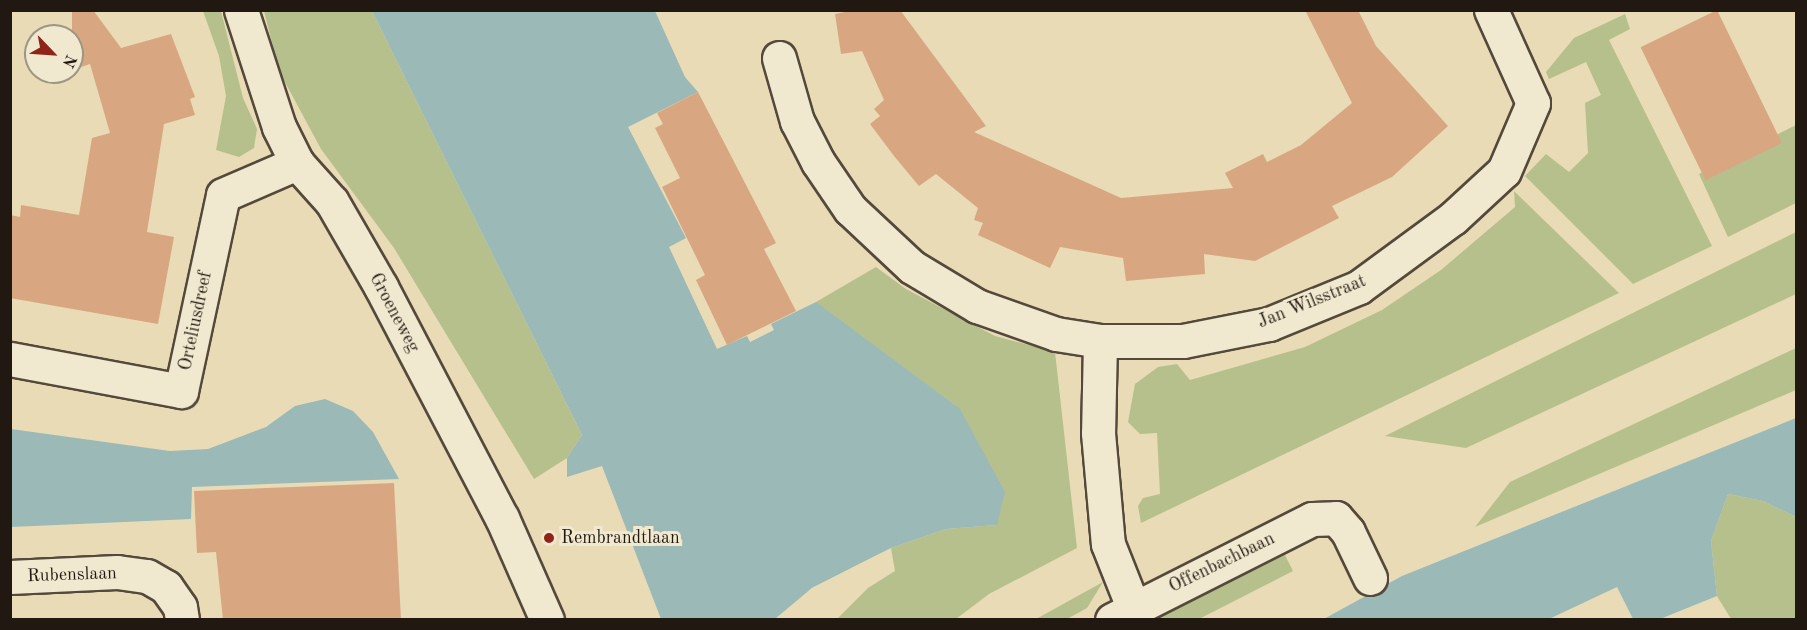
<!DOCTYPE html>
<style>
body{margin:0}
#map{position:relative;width:1807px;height:630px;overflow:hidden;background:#e8dbb5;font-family:"Old Standard TT",serif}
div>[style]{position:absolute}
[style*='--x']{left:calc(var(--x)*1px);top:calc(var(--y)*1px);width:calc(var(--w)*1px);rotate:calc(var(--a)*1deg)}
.green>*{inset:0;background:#b6c08d}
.water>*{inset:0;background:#9bb9b7}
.pier>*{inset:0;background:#e8dbb5}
.building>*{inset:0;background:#d8a782;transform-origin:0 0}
.roads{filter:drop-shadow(2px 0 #54493b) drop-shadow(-2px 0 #54493b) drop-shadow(0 2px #54493b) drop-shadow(0 -2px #54493b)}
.minor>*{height:33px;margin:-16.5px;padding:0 16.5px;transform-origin:16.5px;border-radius:16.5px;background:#f0e8cf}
.tertiary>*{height:33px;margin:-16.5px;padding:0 16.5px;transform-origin:16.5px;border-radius:16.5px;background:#f0e8cf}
.dots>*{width:16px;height:16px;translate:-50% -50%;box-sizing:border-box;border:3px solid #f0e8cf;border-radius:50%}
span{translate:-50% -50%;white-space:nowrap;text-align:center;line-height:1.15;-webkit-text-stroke:6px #f0e8cf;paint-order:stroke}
.street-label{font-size:18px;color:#221812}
.poi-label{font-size:18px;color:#221812}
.left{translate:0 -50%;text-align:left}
.frame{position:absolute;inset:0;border:12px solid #221812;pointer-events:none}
.north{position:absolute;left:24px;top:24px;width:60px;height:60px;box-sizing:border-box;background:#f0e8cf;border:2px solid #9e9583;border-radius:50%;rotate:115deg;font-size:16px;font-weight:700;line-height:24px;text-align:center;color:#221812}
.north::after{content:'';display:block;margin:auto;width:21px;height:27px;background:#8f2418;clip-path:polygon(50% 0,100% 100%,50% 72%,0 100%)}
</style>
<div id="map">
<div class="green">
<div style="clip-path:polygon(203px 11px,221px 11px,243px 98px,257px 129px,254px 148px,239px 157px,216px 150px,226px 96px,219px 56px)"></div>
<div style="clip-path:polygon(264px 11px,372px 11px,582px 435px,567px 458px,534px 479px,394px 248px,321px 149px,279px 71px)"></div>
<div style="clip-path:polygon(1625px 14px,1630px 29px,1609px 40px,1712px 246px,1633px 284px,1525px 176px,1546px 154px,1569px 172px,1588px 153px,1585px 103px,1601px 95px,1586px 62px,1549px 79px,1546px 72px,1574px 38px)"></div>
<div style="clip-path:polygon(1796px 125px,1796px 203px,1728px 237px,1699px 174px)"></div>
<div style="clip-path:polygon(1514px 191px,1619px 293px,1141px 523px,1138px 506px,1143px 498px,1160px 494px,1157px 433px,1140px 434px,1128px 422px,1135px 384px,1158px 367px,1177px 364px,1190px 380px,1305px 347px,1382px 310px,1441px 270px,1515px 207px)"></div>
<div style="clip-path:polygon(1796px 232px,1796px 294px,1466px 448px,1385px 436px)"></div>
<div style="clip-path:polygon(876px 267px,906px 289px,995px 336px,1055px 352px,1077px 548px,989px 594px,956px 619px,837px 619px,868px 588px,895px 571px,891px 548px,946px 529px,997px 525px,816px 302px)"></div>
<div style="clip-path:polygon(1796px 348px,1796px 390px,1475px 527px,1510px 482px)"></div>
<div style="clip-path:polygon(1728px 494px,1763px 501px,1796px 517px,1796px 619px,1731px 619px,1717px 596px,1711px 541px)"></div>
<div style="clip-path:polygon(1285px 555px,1293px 571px,1199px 619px,1157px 619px)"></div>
<div style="clip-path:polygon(1103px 582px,1087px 608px,1067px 619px,1036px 619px)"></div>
</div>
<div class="water">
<div style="clip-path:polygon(372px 11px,655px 11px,685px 77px,698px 92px,628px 127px,686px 238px,669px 247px,717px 349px,747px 336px,750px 342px,774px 330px,771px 324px,816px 302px,960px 409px,1005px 492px,997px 525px,946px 529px,891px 548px,812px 588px,778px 619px,661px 619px,602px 466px,567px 477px,567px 458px,582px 435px)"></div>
<div style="clip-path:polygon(325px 399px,353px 411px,373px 432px,399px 479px,192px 487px,191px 519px,11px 527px,11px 429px,170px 451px,208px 449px,266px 427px,295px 406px)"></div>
<div style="clip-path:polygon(1796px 418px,1796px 517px,1763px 501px,1728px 494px,1711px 541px,1717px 596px,1660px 619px,1633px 619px,1617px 587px,1549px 619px,1322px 620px,1402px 576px)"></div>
</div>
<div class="pier">
<div style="clip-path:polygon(891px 548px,813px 590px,781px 620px,776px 618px,812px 588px)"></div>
</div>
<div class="building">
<div style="clip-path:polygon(72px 10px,93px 10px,121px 48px,171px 34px,195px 97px,190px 99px,195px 115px,164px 124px,147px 232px,174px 237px,158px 324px,10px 298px,10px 215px,20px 217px,21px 205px,79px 215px,92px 138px,110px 133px,90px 64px,72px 70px)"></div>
<div style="clip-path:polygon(855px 10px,900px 10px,986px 126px,974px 132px,1121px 198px,1233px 188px,1225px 173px,1263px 154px,1267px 162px,1301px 145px,1352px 103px,1305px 10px,1358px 10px,1376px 46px,1448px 126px,1392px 177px,1332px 206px,1339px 218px,1255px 261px,1204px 254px,1205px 274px,1126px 281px,1123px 258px,1060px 247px,1050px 268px,978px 235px,983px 223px,974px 220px,978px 208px,936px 174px,919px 186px,894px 156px,870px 124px,880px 116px,874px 109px,884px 100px,862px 51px,841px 54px,835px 14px)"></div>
<div style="left:1717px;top:10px;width:148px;height:85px;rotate:64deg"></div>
<div style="clip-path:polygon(698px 92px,776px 243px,764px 249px,796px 311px,727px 345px,696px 280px,705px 275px,662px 187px,680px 178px,655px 128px,663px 124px,657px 113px)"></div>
<div style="clip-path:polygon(394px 483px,401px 620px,223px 620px,216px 552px,197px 553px,194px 491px)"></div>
</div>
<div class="roads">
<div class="minor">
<div style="--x:779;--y:58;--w:66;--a:74.1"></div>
<div style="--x:797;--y:121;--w:46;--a:62.9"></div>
<div style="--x:818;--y:162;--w:57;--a:55.8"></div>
<div style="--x:850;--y:209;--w:85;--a:43.1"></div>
<div style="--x:912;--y:267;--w:76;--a:31"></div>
<div style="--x:977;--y:306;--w:84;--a:19.5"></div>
<div style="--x:1056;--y:334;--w:45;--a:9"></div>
<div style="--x:1100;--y:341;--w:83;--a:0"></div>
<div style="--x:1183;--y:341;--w:88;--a:-11.2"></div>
<div style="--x:1269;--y:324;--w:97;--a:-22.3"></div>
<div style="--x:1359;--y:287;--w:117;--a:-36.3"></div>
<div style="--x:1453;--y:218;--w:69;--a:-42.7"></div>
<div style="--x:1504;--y:171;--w:74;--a:-66.9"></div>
<div style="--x:1533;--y:103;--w:102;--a:-114.3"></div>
<div style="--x:1100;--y:341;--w:92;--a:91.2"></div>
<div style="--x:1098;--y:433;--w:111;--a:84.9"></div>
<div style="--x:1108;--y:544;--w:68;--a:68.4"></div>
<div style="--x:10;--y:359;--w:174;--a:10.6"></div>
<div style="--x:181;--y:391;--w:200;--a:-77.9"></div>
<div style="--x:223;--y:195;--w:81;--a:-23.4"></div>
<div style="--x:10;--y:577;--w:107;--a:-2.7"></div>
<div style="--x:117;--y:572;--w:30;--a:8"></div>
<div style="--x:147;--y:576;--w:22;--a:30"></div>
<div style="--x:166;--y:587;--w:24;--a:55"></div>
<div style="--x:180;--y:607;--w:13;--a:81"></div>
<div style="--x:1112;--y:620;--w:224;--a:-26.8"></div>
<div style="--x:1312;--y:519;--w:24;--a:-2"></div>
<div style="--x:1336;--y:518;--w:18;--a:49"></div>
<div style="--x:1348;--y:532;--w:51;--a:64.4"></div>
</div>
<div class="tertiary">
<div style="--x:241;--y:10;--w:123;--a:72"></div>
<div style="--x:279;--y:127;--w:40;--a:63.4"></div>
<div style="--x:297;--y:163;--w:52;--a:48.1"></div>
<div style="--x:332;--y:202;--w:98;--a:60"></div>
<div style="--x:381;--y:287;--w:261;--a:62.4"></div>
<div style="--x:502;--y:518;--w:111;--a:66.2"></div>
</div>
</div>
<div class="dots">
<div style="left:549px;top:538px;background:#8f2418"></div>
</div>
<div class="street-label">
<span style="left:1312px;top:302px;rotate:-22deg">Jan Wilsstraat</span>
<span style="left:394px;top:313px;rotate:62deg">Groeneweg</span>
<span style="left:196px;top:321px;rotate:-78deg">Orteliusdreef</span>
<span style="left:1222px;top:563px;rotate:-26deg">Offenbachbaan</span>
<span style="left:72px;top:575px;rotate:-2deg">Rubenslaan</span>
</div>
<div class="poi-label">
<span class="left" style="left:561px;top:538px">Rembrandtlaan</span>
</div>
<div class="frame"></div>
<div class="north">N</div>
</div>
